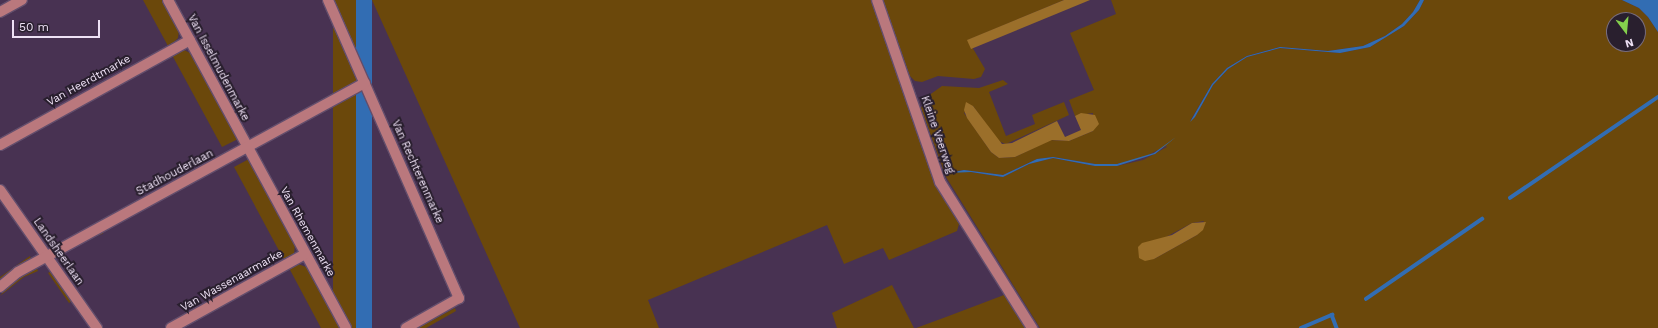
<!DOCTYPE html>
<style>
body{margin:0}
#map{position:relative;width:1658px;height:328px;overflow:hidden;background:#483252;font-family:"Work Sans",sans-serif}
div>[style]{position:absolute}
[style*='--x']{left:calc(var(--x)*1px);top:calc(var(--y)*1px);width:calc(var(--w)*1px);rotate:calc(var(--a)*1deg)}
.green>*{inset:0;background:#6b480b;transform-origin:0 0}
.forest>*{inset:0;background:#9b6f2a}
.water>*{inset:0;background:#326db3;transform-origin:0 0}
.stream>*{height:3.5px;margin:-1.75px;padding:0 1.75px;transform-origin:1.75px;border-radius:1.75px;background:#326db3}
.roads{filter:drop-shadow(1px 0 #634e6c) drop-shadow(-1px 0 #634e6c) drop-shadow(0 1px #634e6c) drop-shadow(0 -1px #634e6c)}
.minor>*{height:10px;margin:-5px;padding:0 5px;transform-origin:5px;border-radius:5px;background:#ba787d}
span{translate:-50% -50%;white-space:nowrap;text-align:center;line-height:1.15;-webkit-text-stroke:4px #291f2e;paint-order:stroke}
.street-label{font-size:11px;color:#eee1f5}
.north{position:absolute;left:1606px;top:12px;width:40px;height:40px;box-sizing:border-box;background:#291f2e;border:1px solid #786d7e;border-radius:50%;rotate:164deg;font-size:11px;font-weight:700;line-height:16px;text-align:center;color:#eee1f5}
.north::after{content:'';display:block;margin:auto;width:14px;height:18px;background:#84d04d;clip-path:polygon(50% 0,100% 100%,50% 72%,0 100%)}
.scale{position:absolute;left:12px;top:20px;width:88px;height:18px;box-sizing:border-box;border:2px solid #eee1f5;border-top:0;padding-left:5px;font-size:12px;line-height:14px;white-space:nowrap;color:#eee1f5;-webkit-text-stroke:3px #291f2e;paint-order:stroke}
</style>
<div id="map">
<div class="green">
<div style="clip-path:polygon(143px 0,163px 0,179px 30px,178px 38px,174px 42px,168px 46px)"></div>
<div style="left:333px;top:0;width:23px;height:359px"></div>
<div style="clip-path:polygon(372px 0,873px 0,933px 180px,959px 224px,957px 231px,889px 260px,883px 248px,844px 264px,827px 225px,648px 300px,659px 328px,520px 328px)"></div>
<div style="clip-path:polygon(883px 0,1064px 0,968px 40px,985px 69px,981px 77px,974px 79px,938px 76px,922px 82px,915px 81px,910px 76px)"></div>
<div style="clip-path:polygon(evenodd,1111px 0,1420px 0,1413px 12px,1402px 24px,1385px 36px,1363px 46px,1328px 51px,1280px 47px,1247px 56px,1227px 68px,1212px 84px,1190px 121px,1195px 117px,1213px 85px,1228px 69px,1247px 57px,1280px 48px,1340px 53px,1370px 47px,1404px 26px,1419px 10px,1424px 0,1622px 0,1639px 8px,1648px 17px,1658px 32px,1658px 328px,1040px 328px,946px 177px,921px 108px,928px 96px,942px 86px,979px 88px,1003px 80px,1008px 84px,989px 92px,1006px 136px,1035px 124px,1032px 115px,1064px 102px,1069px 115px,1006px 144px,998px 141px,973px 106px,964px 113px,991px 152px,999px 158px,1015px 157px,1050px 140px,1069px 141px,1093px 131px,1093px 113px,1075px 116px,1069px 100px,1094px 90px,1070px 33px,1116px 14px,1111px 0,1614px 20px,1638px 20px,1638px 44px,1614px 44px,1614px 20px,1111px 0,1166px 146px,1167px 147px,1143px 160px,1117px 166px,1095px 166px,1053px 158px,1029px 164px,1003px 177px,971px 172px,949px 172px,964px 170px,1003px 175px,1037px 159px,1053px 157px,1095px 164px,1117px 164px,1142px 158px,1166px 146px,1111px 0,1204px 221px,1197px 235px,1154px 259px,1166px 237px,1192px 223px,1204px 221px)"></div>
<div style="clip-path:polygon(184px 50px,192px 54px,237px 136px,238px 139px,222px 147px,172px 55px)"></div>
<div style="clip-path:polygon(249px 159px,295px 244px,294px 254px,286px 259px,283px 258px,234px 167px)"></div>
<div style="left:102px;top:231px;width:3px;height:46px;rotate:72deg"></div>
<div style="clip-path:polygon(30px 256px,31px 259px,0 280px,0 277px)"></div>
<div style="clip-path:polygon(298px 264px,309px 268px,341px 328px,321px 328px,289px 268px)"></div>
<div style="clip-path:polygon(36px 267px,38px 271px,24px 277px,0 296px,9px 285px)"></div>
<div style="clip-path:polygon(52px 271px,72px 301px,69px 303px,48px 273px)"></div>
<div style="clip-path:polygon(892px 285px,914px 328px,837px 328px,832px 313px)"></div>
<div style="clip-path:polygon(1004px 295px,1025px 328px,916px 328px,946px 317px)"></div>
<div style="clip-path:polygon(455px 308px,456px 311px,426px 328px,418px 328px)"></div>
</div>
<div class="forest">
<div style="clip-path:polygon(1064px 0,1090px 0,971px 49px,967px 40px)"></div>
<div style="clip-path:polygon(966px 102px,973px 106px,1002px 144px,1012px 143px,1057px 121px,1065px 137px,1081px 130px,1075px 116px,1081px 113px,1095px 115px,1099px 124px,1093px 131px,1069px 141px,1052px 140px,1015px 157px,999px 158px,991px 152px,967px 118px,964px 110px)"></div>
<div style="clip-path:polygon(1206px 222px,1203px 230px,1197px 235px,1154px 259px,1145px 261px,1139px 258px,1138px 247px,1142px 243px,1172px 235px,1192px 223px)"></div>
</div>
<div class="water">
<div style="left:356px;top:0;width:16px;height:359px"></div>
<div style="clip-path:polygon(1420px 0,1424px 0,1419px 10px,1404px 26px,1370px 47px,1340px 53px,1280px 48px,1247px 57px,1228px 69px,1213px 85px,1195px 117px,1190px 122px,1212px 84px,1227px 68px,1247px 56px,1280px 47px,1328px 51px,1363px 46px,1385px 36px,1402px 24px,1413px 12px)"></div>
<div style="clip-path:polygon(1622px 0,1658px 0,1658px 32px,1648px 17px,1639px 8px)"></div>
<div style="clip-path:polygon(1176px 137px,1155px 154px,1117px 166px,1095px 166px,1053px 158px,1029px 164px,1003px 177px,971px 172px,949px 173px,964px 170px,1003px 175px,1037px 159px,1053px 157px,1095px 164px,1117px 164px,1154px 153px)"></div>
</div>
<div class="stream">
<div style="--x:1510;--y:198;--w:179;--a:-34.3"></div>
<div style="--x:1366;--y:299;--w:141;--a:-34.6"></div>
<div style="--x:1301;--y:328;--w:34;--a:-23"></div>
<div style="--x:1332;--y:315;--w:14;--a:69"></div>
</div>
<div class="roads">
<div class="minor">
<div style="--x:168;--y:0;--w:373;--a:61.5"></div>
<div style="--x:328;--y:0;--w:326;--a:66.3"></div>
<div style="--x:459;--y:298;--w:61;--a:150.5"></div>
<div style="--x:877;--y:0;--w:193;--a:70.9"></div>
<div style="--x:940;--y:182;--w:173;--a:57.8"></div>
<div style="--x:0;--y:12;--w:25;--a:-29"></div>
<div style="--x:0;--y:145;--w:217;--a:-28.9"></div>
<div style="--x:0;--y:190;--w:169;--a:54.9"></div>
<div style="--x:0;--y:287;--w:23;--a:-40"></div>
<div style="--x:18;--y:272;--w:395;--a:-28.6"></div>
<div style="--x:171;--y:328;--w:153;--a:-28.9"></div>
</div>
</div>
<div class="street-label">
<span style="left:218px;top:68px;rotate:62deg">Van Isselmudenmarke</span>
<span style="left:89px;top:81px;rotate:-29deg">Van Heerdtmarke</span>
<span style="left:937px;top:135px;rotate:71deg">Kleine Veerweg</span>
<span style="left:417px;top:172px;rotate:66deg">Van Rechterenmarke</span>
<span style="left:175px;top:173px;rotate:-28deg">Stadhouderlaan</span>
<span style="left:307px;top:232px;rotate:61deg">Van Rhemenmarke</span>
<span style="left:58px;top:252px;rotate:55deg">Landsheerlaan</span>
<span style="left:232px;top:281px;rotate:-29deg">Van Wassenaarmarke</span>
</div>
<div class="north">N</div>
<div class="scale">50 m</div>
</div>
